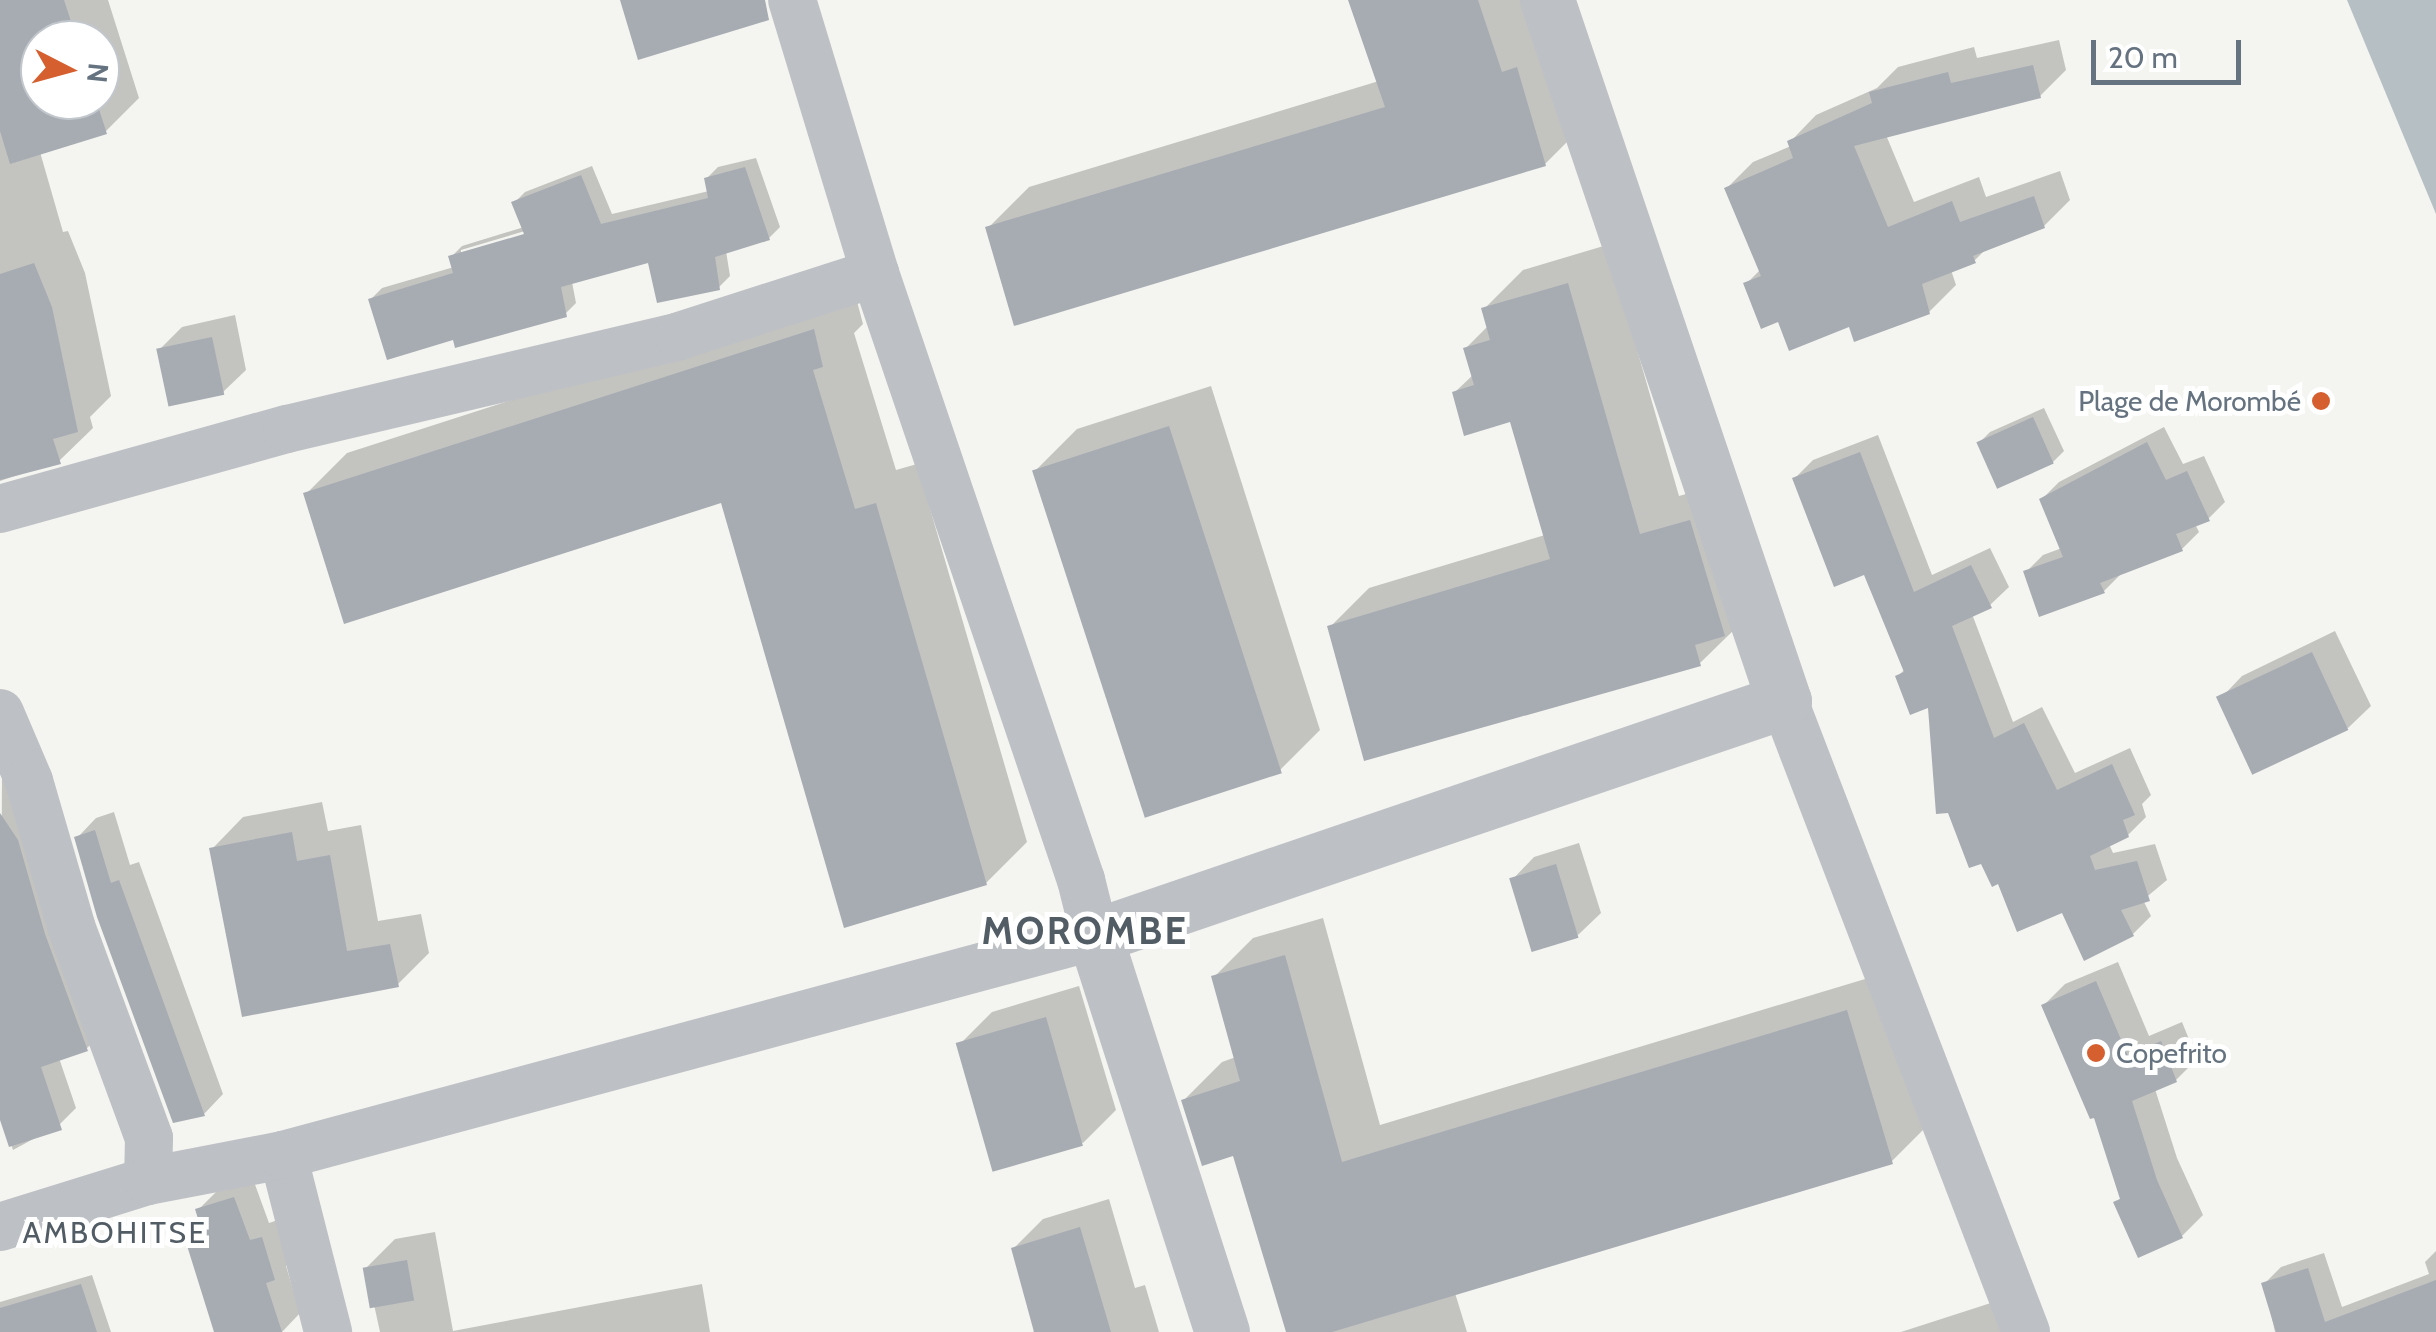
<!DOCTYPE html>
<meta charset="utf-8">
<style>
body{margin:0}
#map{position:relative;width:2436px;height:1332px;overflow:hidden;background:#f4f4f0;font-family:Cabin,sans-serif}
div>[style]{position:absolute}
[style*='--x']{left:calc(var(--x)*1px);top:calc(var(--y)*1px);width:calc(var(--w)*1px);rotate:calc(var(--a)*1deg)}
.water>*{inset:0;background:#b6c0c4}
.shadow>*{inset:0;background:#0003}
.building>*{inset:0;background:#a6acb2;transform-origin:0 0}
.minor>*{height:48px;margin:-24px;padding:0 24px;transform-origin:24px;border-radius:24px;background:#bdc0c4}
.tertiary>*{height:55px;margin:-27.5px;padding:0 27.5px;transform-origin:27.5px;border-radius:27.5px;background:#bdc0c4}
.dots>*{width:28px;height:28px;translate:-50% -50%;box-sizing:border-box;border:5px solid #fff;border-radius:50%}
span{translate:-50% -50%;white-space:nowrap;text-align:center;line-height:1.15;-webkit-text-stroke:10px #fff;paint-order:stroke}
.poi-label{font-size:28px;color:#65727f}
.right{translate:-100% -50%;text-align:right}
.left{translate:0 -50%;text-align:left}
.neighbourhood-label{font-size:30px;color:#525c65;letter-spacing:2.5px}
.district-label{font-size:38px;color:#525c65;font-weight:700;letter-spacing:2.5px}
.north{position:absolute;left:20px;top:20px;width:100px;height:100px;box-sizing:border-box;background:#fff;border:2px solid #c1c7cc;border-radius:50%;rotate:96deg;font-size:28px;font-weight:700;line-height:40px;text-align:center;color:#65727f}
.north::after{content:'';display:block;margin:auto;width:35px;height:45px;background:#d65f2f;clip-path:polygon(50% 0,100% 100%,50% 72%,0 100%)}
.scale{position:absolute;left:2091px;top:40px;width:150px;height:45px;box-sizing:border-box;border:5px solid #65727f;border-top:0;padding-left:12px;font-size:30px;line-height:35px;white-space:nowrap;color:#65727f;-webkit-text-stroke:8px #fff;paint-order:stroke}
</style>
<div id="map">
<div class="water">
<div style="clip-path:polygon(2347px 0,2436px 0,2436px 214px)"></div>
</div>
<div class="shadow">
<div style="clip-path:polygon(evenodd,0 0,108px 0,139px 98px,105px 132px,40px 152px,63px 232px,68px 231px,85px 273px,111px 396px,90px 417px,93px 428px,59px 461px,0 481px,0 0,40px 40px,100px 40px,100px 100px,40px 100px,40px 40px)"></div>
<div style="clip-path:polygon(1351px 0,1532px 0,1586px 123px,1545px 164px,988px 228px,1029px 187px,1379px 81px)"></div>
<div style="clip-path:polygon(2059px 40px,2066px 70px,2040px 96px,1886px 135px,1914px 202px,1979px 177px,1986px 197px,2060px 171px,2070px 200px,2044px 226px,1987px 248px,1974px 261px,1951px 270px,1956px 285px,1929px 312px,1851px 324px,1780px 319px,1746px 284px,1761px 269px,1726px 189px,1753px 162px,1791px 146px,1790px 142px,1816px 115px,1877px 88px,1898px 67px,1974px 47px,1977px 58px)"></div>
<div style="clip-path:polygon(evenodd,756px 158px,780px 227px,769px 238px,726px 251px,730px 276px,719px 287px,650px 260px,572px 282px,576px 303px,565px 314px,454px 337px,371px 299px,382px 288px,454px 267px,451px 257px,462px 246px,524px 227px,514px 203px,525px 192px,592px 166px,612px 214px,709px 191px,707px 178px,718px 167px,756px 158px,535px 228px,537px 233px,461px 255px,461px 250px,535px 228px)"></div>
<div style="clip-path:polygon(1607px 245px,1679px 496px,1729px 482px,1739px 625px,1699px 664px,1330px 627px,1369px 588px,1545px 535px,1512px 419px,1455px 392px,1474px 374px,1466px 348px,1488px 326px,1484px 309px,1523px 270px)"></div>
<div style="clip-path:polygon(854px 290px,863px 324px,854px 333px,896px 470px,917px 464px,1027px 842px,986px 883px,723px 500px,306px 494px,347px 453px)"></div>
<div style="clip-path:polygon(235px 315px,246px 370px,223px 392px,159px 350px,182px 327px)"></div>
<div style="clip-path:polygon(1211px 386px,1320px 730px,1278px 772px,1035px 471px,1077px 429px)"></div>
<div style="clip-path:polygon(2044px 408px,2064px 451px,2053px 462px,1979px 443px,1990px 432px)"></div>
<div style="clip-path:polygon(2164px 427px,2183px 464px,2204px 456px,2225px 502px,2208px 519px,2195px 524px,2199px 532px,2182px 549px,2121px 574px,2104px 591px,2026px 572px,2043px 555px,2062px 548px,2042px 499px,2059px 482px)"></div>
<div style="clip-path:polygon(1878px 435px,1932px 575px,1990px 548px,2009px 587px,1990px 605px,1972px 614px,2013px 722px,2042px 707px,2075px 773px,2130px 748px,2151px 795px,2142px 804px,2146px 817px,2128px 835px,2109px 844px,2113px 853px,2155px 844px,2167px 880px,2143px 900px,2151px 916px,2133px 934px,2064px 910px,1930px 705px,1898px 676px,1905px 669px,1866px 572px,1795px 478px,1813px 460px)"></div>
<div style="clip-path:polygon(2335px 631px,2371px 706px,2348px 728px,2220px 699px,2242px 676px)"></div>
<div style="clip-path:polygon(2px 775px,103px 1033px,86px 1049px,59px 1058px,76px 1108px,59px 1125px,13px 1150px,0 1112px)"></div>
<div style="clip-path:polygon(322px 802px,328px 831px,361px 825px,378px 921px,421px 914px,429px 953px,398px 984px,244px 1015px,212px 849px,243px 817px)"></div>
<div style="clip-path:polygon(114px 812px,130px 865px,139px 862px,223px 1094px,204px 1114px,77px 838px,96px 818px)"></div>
<div style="clip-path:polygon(1579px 843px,1601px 913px,1578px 935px,1512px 880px,1534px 857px)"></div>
<div style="clip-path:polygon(1323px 918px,1380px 1125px,1885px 973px,1930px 1123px,1891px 1162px,1455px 1293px,1467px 1332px,1288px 1332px,1235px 1152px,1184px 1100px,1222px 1062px,1236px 1057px,1214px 977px,1253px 938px)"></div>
<div style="clip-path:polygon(2118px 962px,2149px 1036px,2182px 1022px,2197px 1059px,2176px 1080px,2155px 1089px,2177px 1158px,2203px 1215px,2182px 1236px,2116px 1203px,2122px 1197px,2095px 1114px,2044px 1005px,2065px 984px)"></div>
<div style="clip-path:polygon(1079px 986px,1116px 1110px,1083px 1143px,959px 1045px,992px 1012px)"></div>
<div style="clip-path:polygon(253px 1179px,269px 1223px,281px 1219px,293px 1259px,286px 1266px,300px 1313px,282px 1332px,217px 1332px,187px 1237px,202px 1222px,198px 1210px,217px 1191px)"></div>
<div style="clip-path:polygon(1109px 1199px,1135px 1288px,1145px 1285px,1159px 1332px,1033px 1332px,1036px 1329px,1013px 1249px,1043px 1219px)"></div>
<div style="clip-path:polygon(435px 1232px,453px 1331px,702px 1284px,710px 1332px,380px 1332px,366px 1268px,395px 1239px)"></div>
<div style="clip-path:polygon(2436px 1251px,2436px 1332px,2275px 1332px,2264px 1284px,2281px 1267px,2324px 1253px,2342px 1307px,2429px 1274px,2425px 1262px)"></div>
<div style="clip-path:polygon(92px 1275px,111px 1332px,0 1332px,0 1302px)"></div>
<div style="clip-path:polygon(1997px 1301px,2007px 1332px,1901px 1332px)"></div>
</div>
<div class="building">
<div style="clip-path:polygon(0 0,64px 0,77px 40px,40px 40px,40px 100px,96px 100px,107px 134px,10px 164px,0 131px)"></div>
<div style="clip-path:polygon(620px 0,765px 0,769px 20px,638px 60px)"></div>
<div style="clip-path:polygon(1348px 0,1478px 0,1502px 72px,1517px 67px,1546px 166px,1014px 326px,985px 227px,1385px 107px)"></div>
<div style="clip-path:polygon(2033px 65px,2041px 98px,1854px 146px,1888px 227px,1952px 201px,1960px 222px,2034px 196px,2045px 228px,1973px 256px,1976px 263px,1922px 284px,1930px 314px,1854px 342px,1849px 327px,1789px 351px,1778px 322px,1761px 329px,1743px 283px,1761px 276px,1724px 188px,1793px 158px,1787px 141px,1872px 103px,1869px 92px,1948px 72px,1951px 83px)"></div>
<div style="clip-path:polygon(745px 167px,770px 240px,715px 257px,720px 290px,657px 303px,648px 263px,561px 287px,567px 317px,455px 348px,453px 340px,387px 360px,368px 299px,453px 273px,448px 256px,524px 234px,511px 202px,581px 175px,601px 224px,708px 198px,704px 178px)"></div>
<div style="clip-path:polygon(34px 263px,52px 307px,78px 432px,53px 439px,61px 464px,0 480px,0 274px)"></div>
<div style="clip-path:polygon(1568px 283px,1640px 534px,1690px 520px,1725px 636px,1695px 645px,1701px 666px,1364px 761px,1327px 626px,1550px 559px,1510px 422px,1464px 436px,1452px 392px,1474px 385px,1463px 348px,1490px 340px,1481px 308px)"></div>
<div style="clip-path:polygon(814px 329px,823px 367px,813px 370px,855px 509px,876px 503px,987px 885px,844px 928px,721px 503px,344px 624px,303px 493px)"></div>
<div style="left:212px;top:337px;width:59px;height:57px;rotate:78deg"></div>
<div style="left:2033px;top:417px;width:51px;height:62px;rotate:66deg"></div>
<div style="left:1169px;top:426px;width:365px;height:144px;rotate:72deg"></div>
<div style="clip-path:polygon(2147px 442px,2166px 480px,2187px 471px,2210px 521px,2176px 534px,2183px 551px,2100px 583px,2105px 593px,2039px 617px,2023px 571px,2063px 557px,2039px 499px)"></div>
<div style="clip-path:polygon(1860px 452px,1914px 592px,1971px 565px,1992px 608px,1952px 626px,1994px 738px,2024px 723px,2057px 790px,2112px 764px,2135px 815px,2123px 820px,2129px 837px,2090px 856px,2095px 870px,2137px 861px,2150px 901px,2121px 910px,2134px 936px,2084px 961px,2062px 913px,2017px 932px,1998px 884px,1992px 887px,1981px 864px,1969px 868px,1948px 813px,1936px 814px,1928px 708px,1910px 715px,1895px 676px,1904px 672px,1864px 575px,1834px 587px,1792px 478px)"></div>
<div style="left:2312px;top:652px;width:86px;height:106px;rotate:65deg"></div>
<div style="clip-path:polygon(0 813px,18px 840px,45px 934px,88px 1051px,41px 1067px,62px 1130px,9px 1147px,0 1120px)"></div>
<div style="clip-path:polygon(95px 830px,111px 883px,119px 880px,205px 1116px,173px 1123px,97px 917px,74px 837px)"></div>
<div style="clip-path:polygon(292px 832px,297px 861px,330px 855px,347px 951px,390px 944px,399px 987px,242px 1017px,209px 848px)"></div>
<div style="left:1556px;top:864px;width:77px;height:49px;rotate:73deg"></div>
<div style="clip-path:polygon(1285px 955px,1342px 1162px,1847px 1010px,1893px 1164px,1332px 1332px,1286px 1332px,1233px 1156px,1202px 1166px,1181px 1100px,1240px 1081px,1211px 976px)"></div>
<div style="clip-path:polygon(2096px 981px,2128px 1056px,2161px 1041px,2177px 1082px,2132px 1101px,2157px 1180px,2183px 1238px,2138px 1258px,2113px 1202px,2120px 1199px,2094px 1118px,2090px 1119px,2041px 1005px)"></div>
<div style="left:1046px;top:1017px;width:134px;height:94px;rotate:74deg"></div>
<div style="clip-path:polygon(234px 1197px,250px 1240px,262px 1237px,275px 1280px,266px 1283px,282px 1332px,214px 1332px,184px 1236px,202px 1232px,195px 1209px)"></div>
<div style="clip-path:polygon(1080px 1227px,1111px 1332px,1034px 1332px,1011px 1248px)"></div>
<div style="left:407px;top:1260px;width:41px;height:45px;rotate:80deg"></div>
<div style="clip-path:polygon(2308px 1268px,2325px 1322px,2436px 1280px,2436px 1332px,2276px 1332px,2261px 1283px)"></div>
<div style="clip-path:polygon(81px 1284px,97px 1332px,0 1332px,0 1308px)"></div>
</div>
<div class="minor">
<div style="--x:0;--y:509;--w:298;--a:-15.6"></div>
<div style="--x:287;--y:429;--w:403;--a:-13.3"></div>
<div style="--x:679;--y:336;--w:206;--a:-17.8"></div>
<div style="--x:1784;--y:701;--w:676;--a:69.02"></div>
<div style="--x:0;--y:713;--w:74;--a:66.9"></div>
<div style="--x:29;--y:781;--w:151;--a:73.8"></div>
<div style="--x:71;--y:926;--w:226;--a:69.8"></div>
<div style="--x:149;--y:1138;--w:43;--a:91.3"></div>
<div style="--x:283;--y:1155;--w:183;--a:75.7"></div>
<div style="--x:0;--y:1227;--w:155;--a:-17.3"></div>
<div style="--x:148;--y:1181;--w:137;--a:-10.9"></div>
<div style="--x:283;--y:1155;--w:841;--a:-15.09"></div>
<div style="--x:1095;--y:936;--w:58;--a:-104"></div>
<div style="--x:1081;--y:880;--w:641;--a:-108.75"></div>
<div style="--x:875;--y:273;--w:285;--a:-106.9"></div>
</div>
<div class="tertiary">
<div style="--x:1222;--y:1332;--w:416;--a:-107.8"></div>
<div style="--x:1095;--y:936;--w:728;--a:-18.83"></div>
<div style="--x:1784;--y:701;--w:740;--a:-108.68"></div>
</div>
<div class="dots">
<div style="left:2321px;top:401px;background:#d65f2f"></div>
<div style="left:2096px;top:1053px;background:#d65f2f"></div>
</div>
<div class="poi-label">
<span class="right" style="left:2301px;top:401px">Plage de Morombé</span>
<span class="left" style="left:2116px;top:1053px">Copefrito</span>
</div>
<div class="neighbourhood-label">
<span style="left:115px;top:1233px">AMBOHITSE</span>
</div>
<div class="district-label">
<span style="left:1085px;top:931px">MOROMBE</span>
</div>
<div class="north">N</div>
<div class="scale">20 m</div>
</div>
